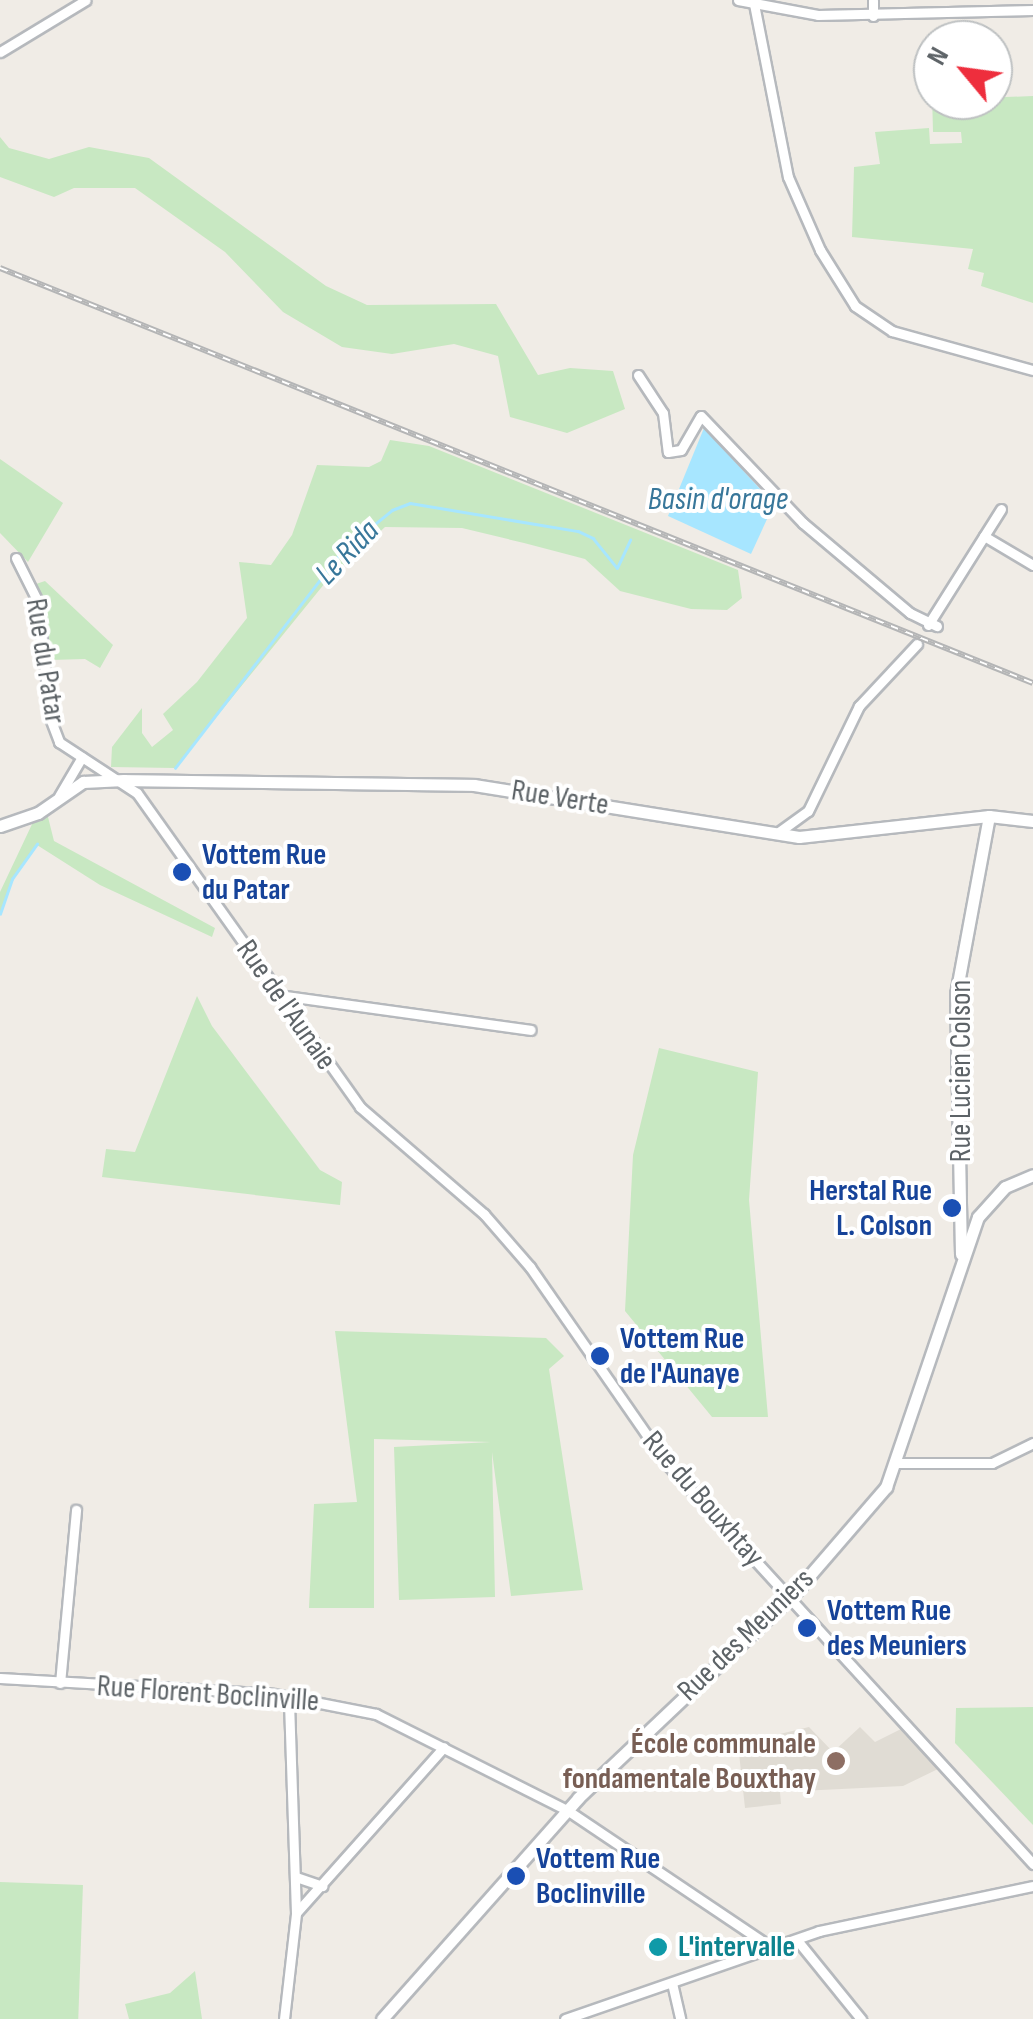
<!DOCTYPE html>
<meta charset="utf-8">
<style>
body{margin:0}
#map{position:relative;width:1033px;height:2019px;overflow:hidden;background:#f0ece6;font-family:"Sofia Sans Condensed",sans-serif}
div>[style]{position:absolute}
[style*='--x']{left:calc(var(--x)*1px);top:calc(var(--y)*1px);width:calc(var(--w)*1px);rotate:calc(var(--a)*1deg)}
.education>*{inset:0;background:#e0dcd4}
.green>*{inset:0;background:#c8e8c2;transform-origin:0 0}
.water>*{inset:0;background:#a7e6ff}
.stream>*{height:2.5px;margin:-1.25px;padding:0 1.25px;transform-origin:1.25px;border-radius:1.25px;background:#a7e6ff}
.roads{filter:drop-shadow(2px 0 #b6b9bd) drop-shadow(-2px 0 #b6b9bd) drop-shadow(0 2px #b6b9bd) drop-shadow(0 -2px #b6b9bd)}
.minor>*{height:9px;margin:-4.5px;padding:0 4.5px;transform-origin:4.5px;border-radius:4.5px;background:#fff}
.tertiary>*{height:11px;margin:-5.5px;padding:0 5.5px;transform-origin:5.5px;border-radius:5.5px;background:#fff}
.rail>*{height:6px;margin-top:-3px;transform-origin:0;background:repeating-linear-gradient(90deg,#fff 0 8px,#b4b5b6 0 16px);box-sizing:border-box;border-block:2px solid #b4b5b6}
.dots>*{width:28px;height:28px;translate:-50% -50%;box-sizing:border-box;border:5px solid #fff;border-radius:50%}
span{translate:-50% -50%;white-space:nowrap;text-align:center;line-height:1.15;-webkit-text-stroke:8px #fff;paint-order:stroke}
.street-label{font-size:30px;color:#5d6367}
.transit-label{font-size:30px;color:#164399;font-weight:700}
.left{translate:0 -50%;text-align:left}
.right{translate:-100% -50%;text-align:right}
.education-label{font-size:30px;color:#785e54;font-weight:700}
.culture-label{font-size:30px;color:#0d838f;font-weight:700}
.water-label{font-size:32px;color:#38779a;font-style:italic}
.north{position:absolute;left:913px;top:20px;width:100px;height:100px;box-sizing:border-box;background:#fff;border:2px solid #bec1c2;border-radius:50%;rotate:299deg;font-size:28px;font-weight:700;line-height:40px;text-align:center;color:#5d6367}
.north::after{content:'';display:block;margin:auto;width:35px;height:45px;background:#ee2e3d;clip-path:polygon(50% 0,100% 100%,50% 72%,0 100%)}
</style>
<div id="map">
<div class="education">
<div style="clip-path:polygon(809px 1727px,833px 1752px,860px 1727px,875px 1742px,903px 1728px,938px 1769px,903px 1786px,780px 1792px,781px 1804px,745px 1808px,738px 1744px)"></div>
</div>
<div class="green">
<div style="clip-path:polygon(932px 94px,933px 100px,1033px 96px,1033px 303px,981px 286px,984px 273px,968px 269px,973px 249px,852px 237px,854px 167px,880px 164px,875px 132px,929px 128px,930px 144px,962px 143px,961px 132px,933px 132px)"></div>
<div style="clip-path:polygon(0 137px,9px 148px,49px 159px,89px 147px,149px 158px,326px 286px,367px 305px,496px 304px,538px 375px,570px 368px,613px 371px,625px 409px,567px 433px,510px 417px,498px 356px,454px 344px,392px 354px,342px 347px,283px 312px,225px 252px,135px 188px,74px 188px,54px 197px,0 177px)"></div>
<div style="clip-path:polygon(390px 440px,429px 446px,738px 570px,742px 598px,727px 610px,691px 609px,620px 591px,585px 559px,524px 543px,462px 528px,385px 527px,325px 583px,175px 768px,111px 767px,112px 747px,142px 708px,142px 733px,152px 747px,173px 730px,163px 714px,197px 682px,247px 618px,239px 562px,271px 565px,292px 535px,317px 465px,369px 467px,381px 461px)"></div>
<div style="clip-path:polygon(0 459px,63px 503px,28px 562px,0 533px)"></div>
<div style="clip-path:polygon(45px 581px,113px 645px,100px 668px,85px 659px,50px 660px,36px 584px)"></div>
<div style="clip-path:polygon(47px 813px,54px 841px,215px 928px,212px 937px,100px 885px,37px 845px,12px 879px,0 914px,0 892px,34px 820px)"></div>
<div style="clip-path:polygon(197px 996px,212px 1026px,320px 1170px,342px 1182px,340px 1205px,102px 1177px,106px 1149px,135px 1152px)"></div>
<div style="clip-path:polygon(659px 1048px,758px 1072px,749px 1200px,768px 1417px,712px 1417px,625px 1311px,633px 1155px)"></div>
<div style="clip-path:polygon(335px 1331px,546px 1338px,564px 1356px,549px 1369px,583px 1590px,511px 1596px,492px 1452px,495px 1597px,399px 1600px,394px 1447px,491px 1442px,374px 1439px,374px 1608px,309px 1608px,314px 1504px,357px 1502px)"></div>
<div style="clip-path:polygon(1033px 1707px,1033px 1825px,955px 1743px,956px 1708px)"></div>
<div style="left:0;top:1882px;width:83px;height:137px;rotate:2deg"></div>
<div style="clip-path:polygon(195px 1971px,202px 2019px,129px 2019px,125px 2004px,170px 1993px)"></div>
</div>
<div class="water">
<div style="clip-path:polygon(704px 428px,774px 504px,751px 554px,668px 516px)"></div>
</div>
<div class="stream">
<div style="--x:175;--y:768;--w:275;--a:-52.4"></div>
<div style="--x:343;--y:550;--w:63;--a:-39.2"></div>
<div style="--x:392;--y:510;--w:19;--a:-21"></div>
<div style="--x:410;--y:503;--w:170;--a:9.5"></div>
<div style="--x:578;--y:531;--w:17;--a:25"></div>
<div style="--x:593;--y:538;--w:38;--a:51"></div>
<div style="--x:617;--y:568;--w:31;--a:-65"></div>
<div style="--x:0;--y:914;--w:37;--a:-71"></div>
<div style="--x:12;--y:879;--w:43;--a:-54.5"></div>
</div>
<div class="roads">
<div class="minor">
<div style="--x:738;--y:0;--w:81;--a:10.6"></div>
<div style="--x:818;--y:15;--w:215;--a:-1.3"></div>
<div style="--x:873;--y:0;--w:16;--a:90"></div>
<div style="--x:754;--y:4;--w:176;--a:78.9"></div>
<div style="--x:788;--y:177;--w:80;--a:66.3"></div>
<div style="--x:820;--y:250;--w:66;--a:58"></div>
<div style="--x:855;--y:306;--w:45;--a:34"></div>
<div style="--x:892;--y:331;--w:146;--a:15.5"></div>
<div style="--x:0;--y:52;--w:100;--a:-31.2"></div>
<div style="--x:638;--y:375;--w:45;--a:56.7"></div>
<div style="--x:663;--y:413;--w:39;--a:83"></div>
<div style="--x:668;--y:452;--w:13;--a:-9"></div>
<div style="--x:681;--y:450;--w:39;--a:-60"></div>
<div style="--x:701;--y:416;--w:148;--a:46.4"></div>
<div style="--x:803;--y:523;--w:140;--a:40.1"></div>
<div style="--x:910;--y:613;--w:30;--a:26"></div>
<div style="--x:984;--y:536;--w:57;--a:30.6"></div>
<div style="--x:16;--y:558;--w:49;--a:63.4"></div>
<div style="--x:38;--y:602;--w:117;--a:84.1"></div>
<div style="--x:50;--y:718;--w:26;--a:69"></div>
<div style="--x:59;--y:742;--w:93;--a:33.2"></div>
<div style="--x:137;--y:793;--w:385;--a:54.6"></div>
<div style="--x:360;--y:1107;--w:164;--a:40.8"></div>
<div style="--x:484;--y:1214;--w:70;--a:49"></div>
<div style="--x:530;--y:1267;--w:239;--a:55.2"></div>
<div style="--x:666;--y:1463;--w:544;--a:47.53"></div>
<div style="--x:928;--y:625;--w:137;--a:-57.8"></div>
<div style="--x:59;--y:796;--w:45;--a:-59.5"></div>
<div style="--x:776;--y:834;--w:39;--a:-36"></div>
<div style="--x:808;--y:811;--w:117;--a:-64.1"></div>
<div style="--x:859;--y:706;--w:85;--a:-46.9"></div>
<div style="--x:279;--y:995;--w:254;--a:7.9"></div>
<div style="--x:896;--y:1463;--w:96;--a:0"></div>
<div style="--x:992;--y:1463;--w:46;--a:-26"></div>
<div style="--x:0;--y:1678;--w:274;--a:3.3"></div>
<div style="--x:274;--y:1694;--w:104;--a:11.1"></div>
<div style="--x:376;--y:1714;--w:214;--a:26.7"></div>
<div style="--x:567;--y:1810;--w:246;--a:33.9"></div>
<div style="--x:60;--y:1683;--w:174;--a:-84.7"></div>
<div style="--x:296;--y:1877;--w:28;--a:19"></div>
<div style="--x:296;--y:1913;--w:222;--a:-48.3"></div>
<div style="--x:797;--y:1940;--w:102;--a:51"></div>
<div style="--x:672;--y:1983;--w:37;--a:77"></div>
<div style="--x:284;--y:2019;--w:107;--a:-83.5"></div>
<div style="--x:296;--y:1913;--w:216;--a:-91.9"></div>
<div style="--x:565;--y:2019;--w:269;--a:-19.1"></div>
<div style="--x:819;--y:1931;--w:218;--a:-11.9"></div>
</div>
<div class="tertiary">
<div style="--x:0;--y:826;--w:40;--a:-18.9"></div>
<div style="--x:38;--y:813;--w:55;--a:-34.6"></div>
<div style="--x:83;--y:782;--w:41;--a:-2.8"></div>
<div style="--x:124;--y:780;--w:350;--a:0.8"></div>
<div style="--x:474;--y:785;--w:329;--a:9.1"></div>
<div style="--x:799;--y:837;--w:191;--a:-6.3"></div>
<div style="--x:989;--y:816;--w:44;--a:6.5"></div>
<div style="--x:961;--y:1254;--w:260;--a:-91.1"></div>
<div style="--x:956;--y:994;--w:181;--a:-79.5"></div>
<div style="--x:382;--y:2019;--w:295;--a:-48.4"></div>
<div style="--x:578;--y:1798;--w:303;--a:-43.5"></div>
<div style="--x:798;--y:1589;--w:135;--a:-49.2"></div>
<div style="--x:886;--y:1487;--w:285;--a:-71.2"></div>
<div style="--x:978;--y:1217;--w:40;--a:-48"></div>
<div style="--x:1005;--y:1187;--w:30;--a:-23"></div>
</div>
</div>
<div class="rail">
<div style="--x:0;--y:268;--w:1113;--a:21.89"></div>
</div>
<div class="dots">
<div style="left:182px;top:872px;background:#1a4fb4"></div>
<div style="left:952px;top:1208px;background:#1a4fb4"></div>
<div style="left:600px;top:1356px;background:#1a4fb4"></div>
<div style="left:807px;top:1628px;background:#1a4fb4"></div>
<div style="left:836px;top:1761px;background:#8d6e63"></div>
<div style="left:516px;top:1876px;background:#1a4fb4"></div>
<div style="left:658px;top:1947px;background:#0f9aa8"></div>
</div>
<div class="street-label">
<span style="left:45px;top:661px;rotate:81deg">Rue du Patar</span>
<span style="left:560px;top:798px;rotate:9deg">Rue Verte</span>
<span style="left:286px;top:1005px;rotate:55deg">Rue de l'Aunaie</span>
<span style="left:961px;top:1071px;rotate:-90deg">Rue Lucien Colson</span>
<span style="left:703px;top:1499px;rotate:49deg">Rue du Bouxhtay</span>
<span style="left:746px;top:1635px;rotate:-44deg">Rue des Meuniers</span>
<span style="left:208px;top:1694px;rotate:4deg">Rue Florent Boclinville</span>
</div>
<div class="transit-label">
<span class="left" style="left:202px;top:872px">Vottem Rue<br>du Patar</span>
<span class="right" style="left:932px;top:1208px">Herstal Rue<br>L. Colson</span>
<span class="left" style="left:620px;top:1356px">Vottem Rue<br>de l'Aunaye</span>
<span class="left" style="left:827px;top:1628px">Vottem Rue<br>des Meuniers</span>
<span class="left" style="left:536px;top:1876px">Vottem Rue<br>Boclinville</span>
</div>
<div class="education-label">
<span class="right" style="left:816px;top:1761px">École communale<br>fondamentale Bouxthay</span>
</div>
<div class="culture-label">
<span class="left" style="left:678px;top:1947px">L'intervalle</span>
</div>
<div class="water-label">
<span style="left:718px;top:500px">Basin d'orage</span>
<span style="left:348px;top:553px;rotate:-46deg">Le Rida</span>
</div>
<div class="north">N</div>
</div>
